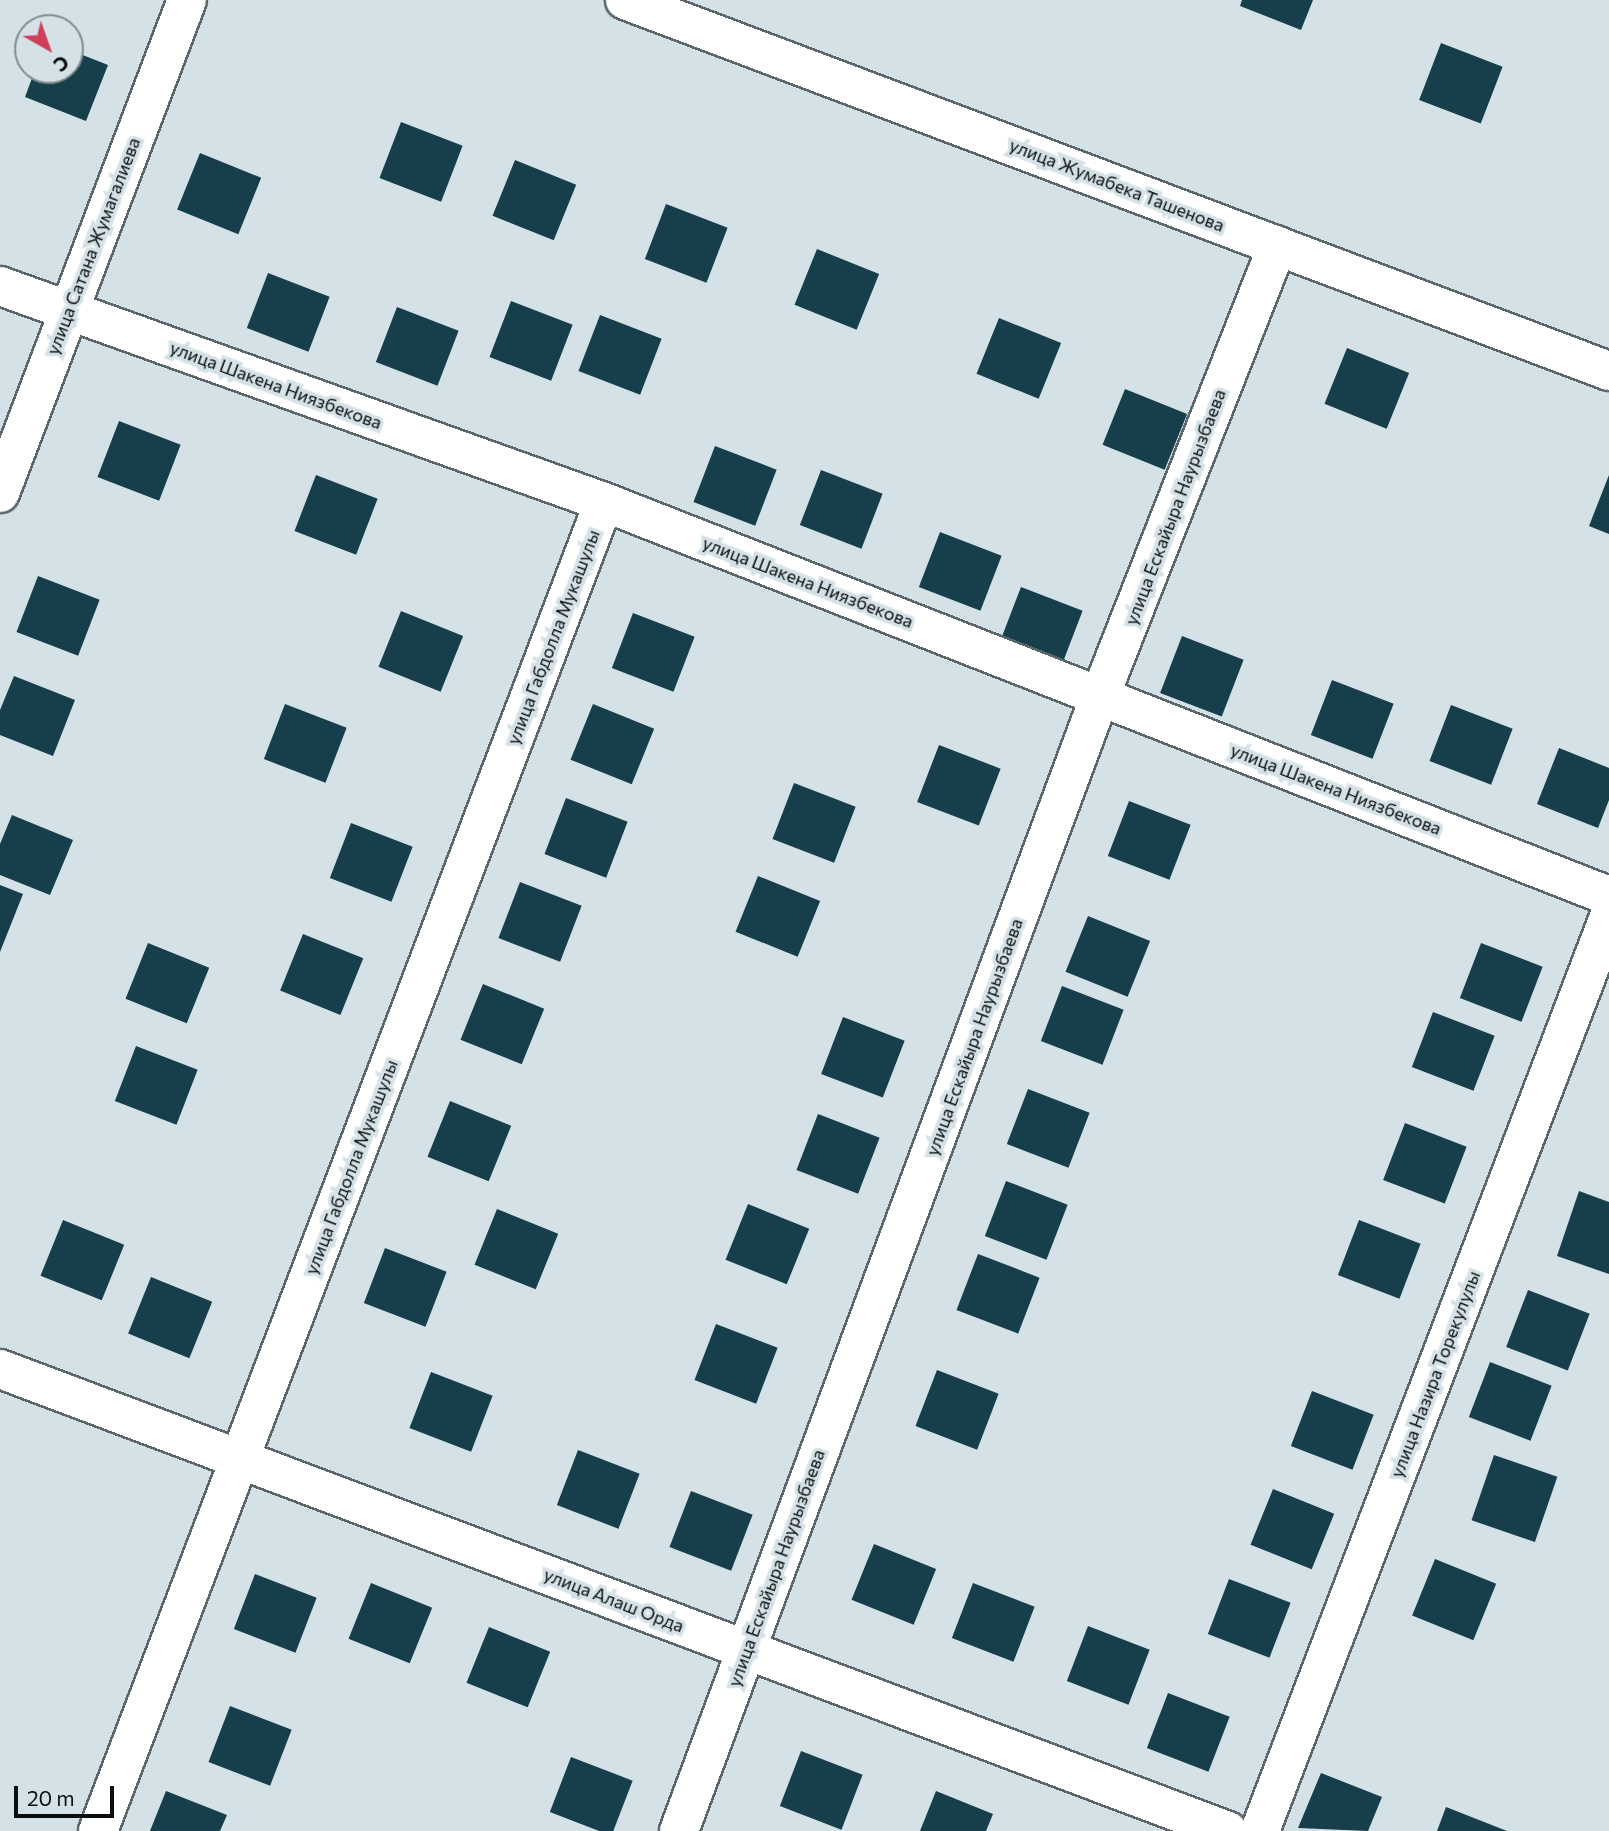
<!DOCTYPE html>
<meta charset="utf-8">
<style>
body{margin:0}
#map{position:relative;width:1609px;height:1831px;overflow:hidden;background:#d4e1e6;font-family:Commissioner,sans-serif}
div>[style]{position:absolute}
[style*='--x']{left:calc(var(--x)*1px);top:calc(var(--y)*1px);width:calc(var(--w)*1px);rotate:calc(var(--a)*1deg)}
.building>*{inset:0;background:#173e4b;transform-origin:0 0}
.roads{filter:drop-shadow(2px 0 #5b666b) drop-shadow(-2px 0 #5b666b) drop-shadow(0 2px #5b666b) drop-shadow(0 -2px #5b666b)}
.street>*{height:38px;margin:-19px;padding:0 19px;transform-origin:19px;border-radius:19px;background:#fff}
span{translate:-50% -50%;white-space:nowrap;text-align:center;line-height:1.15;-webkit-text-stroke:7px #d4e1e6;paint-order:stroke}
.street-label{font-size:18px;color:#090e0f}
.north{position:absolute;left:14px;top:14px;width:70px;height:70px;box-sizing:border-box;background:#d4e1e6;border:2px solid #838d90;border-radius:50%;rotate:140deg;font-size:19px;font-weight:700;line-height:28px;text-align:center;color:#090e0f}
.north::after{content:'';display:block;margin:auto;width:24px;height:32px;background:#cf3f59;clip-path:polygon(50% 0,100% 100%,50% 72%,0 100%)}
.scale{position:absolute;left:14px;top:1786px;width:100px;height:32px;box-sizing:border-box;border:4px solid #090e0f;border-top:0;padding-left:9px;font-size:21px;line-height:24px;white-space:nowrap;color:#090e0f;-webkit-text-stroke:5px #d4e1e6;paint-order:stroke}
</style>
<div id="map">
<div class="building">
<div style="clip-path:polygon(1242px 0,1313px 0,1301px 30px,1240px 6px)"></div>
<div style="left:1441px;top:43px;width:66px;height:61px;rotate:21deg"></div>
<div style="clip-path:polygon(70px 50px,108px 65px,86px 121px,25px 97px,35px 70px,70px 70px)"></div>
<div style="left:401px;top:122px;width:66px;height:60px;rotate:21deg"></div>
<div style="left:200px;top:153px;width:66px;height:61px;rotate:22deg"></div>
<div style="left:515px;top:160px;width:66px;height:60px;rotate:22deg"></div>
<div style="left:666px;top:204px;width:66px;height:59px;rotate:21deg"></div>
<div style="left:817px;top:249px;width:67px;height:60px;rotate:22deg"></div>
<div style="left:268px;top:273px;width:66px;height:59px;rotate:21deg"></div>
<div style="left:511px;top:301px;width:66px;height:60px;rotate:21deg"></div>
<div style="left:397px;top:307px;width:66px;height:59px;rotate:21deg"></div>
<div style="left:600px;top:315px;width:66px;height:60px;rotate:21deg"></div>
<div style="left:999px;top:318px;width:67px;height:60px;rotate:22deg"></div>
<div style="left:1347px;top:348px;width:67px;height:60px;rotate:22deg"></div>
<div style="left:1125px;top:389px;width:67px;height:60px;rotate:22deg"></div>
<div style="left:119px;top:421px;width:66px;height:60px;rotate:21deg"></div>
<div style="left:715px;top:446px;width:66px;height:60px;rotate:21deg"></div>
<div style="left:821px;top:470px;width:66px;height:59px;rotate:21deg"></div>
<div style="left:316px;top:475px;width:66px;height:60px;rotate:21deg"></div>
<div style="clip-path:polygon(1609px 475px,1609px 534px,1589px 526px)"></div>
<div style="left:940px;top:532px;width:66px;height:59px;rotate:21deg"></div>
<div style="left:38px;top:576px;width:66px;height:60px;rotate:21deg"></div>
<div style="left:1021px;top:587px;width:66px;height:60px;rotate:21deg"></div>
<div style="left:401px;top:611px;width:67px;height:60px;rotate:22deg"></div>
<div style="left:633px;top:613px;width:66px;height:59px;rotate:21deg"></div>
<div style="left:1182px;top:636px;width:66px;height:61px;rotate:21deg"></div>
<div style="clip-path:polygon(14px 676px,75px 700px,53px 756px,0 735px,0 710px)"></div>
<div style="left:1332px;top:680px;width:66px;height:59px;rotate:21deg"></div>
<div style="left:285px;top:704px;width:66px;height:59px;rotate:21deg"></div>
<div style="left:593px;top:704px;width:66px;height:60px;rotate:22deg"></div>
<div style="left:1451px;top:705px;width:66px;height:60px;rotate:21deg"></div>
<div style="left:939px;top:745px;width:66px;height:61px;rotate:21deg"></div>
<div style="clip-path:polygon(1559px 748px,1609px 768px,1609px 800px,1598px 828px,1537px 804px)"></div>
<div style="left:794px;top:783px;width:66px;height:60px;rotate:21deg"></div>
<div style="left:566px;top:798px;width:66px;height:60px;rotate:21deg"></div>
<div style="left:1129px;top:801px;width:66px;height:59px;rotate:21deg"></div>
<div style="clip-path:polygon(12px 815px,73px 840px,50px 895px,0 875px,0 844px)"></div>
<div style="left:351px;top:823px;width:66px;height:59px;rotate:21deg"></div>
<div style="left:758px;top:876px;width:67px;height:60px;rotate:22deg"></div>
<div style="left:520px;top:882px;width:66px;height:60px;rotate:21deg"></div>
<div style="clip-path:polygon(0 885px,23px 894px,0 952px)"></div>
<div style="left:1088px;top:916px;width:67px;height:60px;rotate:22deg"></div>
<div style="left:303px;top:934px;width:65px;height:61px;rotate:22deg"></div>
<div style="left:148px;top:943px;width:66px;height:60px;rotate:22deg"></div>
<div style="left:1481px;top:943px;width:66px;height:59px;rotate:21deg"></div>
<div style="left:483px;top:984px;width:66px;height:60px;rotate:22deg"></div>
<div style="left:1062px;top:986px;width:66px;height:59px;rotate:21deg"></div>
<div style="left:1433px;top:1012px;width:66px;height:59px;rotate:21deg"></div>
<div style="left:843px;top:1017px;width:66px;height:61px;rotate:21deg"></div>
<div style="left:136px;top:1046px;width:66px;height:59px;rotate:21deg"></div>
<div style="left:1028px;top:1089px;width:66px;height:59px;rotate:21deg"></div>
<div style="left:450px;top:1101px;width:66px;height:60px;rotate:22deg"></div>
<div style="left:818px;top:1114px;width:66px;height:60px;rotate:21deg"></div>
<div style="left:1405px;top:1123px;width:66px;height:61px;rotate:21deg"></div>
<div style="left:1006px;top:1181px;width:66px;height:59px;rotate:21deg"></div>
<div style="clip-path:polygon(1579px 1191px,1609px 1202px,1609px 1274px,1557px 1256px)"></div>
<div style="left:748px;top:1204px;width:66px;height:60px;rotate:22deg"></div>
<div style="left:497px;top:1209px;width:66px;height:60px;rotate:22deg"></div>
<div style="left:63px;top:1220px;width:66px;height:60px;rotate:22deg"></div>
<div style="left:1359px;top:1220px;width:66px;height:59px;rotate:21deg"></div>
<div style="left:385px;top:1248px;width:66px;height:59px;rotate:21deg"></div>
<div style="left:978px;top:1254px;width:66px;height:60px;rotate:21deg"></div>
<div style="left:151px;top:1277px;width:66px;height:61px;rotate:22deg"></div>
<div style="left:1528px;top:1290px;width:66px;height:61px;rotate:21deg"></div>
<div style="left:716px;top:1324px;width:66px;height:60px;rotate:21deg"></div>
<div style="left:1490px;top:1362px;width:66px;height:59px;rotate:21deg"></div>
<div style="left:937px;top:1370px;width:66px;height:60px;rotate:21deg"></div>
<div style="left:431px;top:1372px;width:66px;height:60px;rotate:21deg"></div>
<div style="left:1312px;top:1391px;width:66px;height:59px;rotate:21deg"></div>
<div style="left:578px;top:1450px;width:66px;height:59px;rotate:21deg"></div>
<div style="left:1494px;top:1455px;width:67px;height:69px;rotate:19deg"></div>
<div style="left:1273px;top:1489px;width:66px;height:60px;rotate:22deg"></div>
<div style="left:691px;top:1491px;width:66px;height:60px;rotate:21deg"></div>
<div style="left:874px;top:1544px;width:67px;height:60px;rotate:22deg"></div>
<div style="left:1435px;top:1559px;width:66px;height:61px;rotate:22deg"></div>
<div style="left:255px;top:1574px;width:66px;height:59px;rotate:21deg"></div>
<div style="left:1229px;top:1579px;width:66px;height:59px;rotate:21deg"></div>
<div style="left:371px;top:1583px;width:66px;height:60px;rotate:22deg"></div>
<div style="left:973px;top:1583px;width:66px;height:59px;rotate:21deg"></div>
<div style="left:1088px;top:1626px;width:66px;height:59px;rotate:21deg"></div>
<div style="left:489px;top:1627px;width:66px;height:60px;rotate:22deg"></div>
<div style="left:1168px;top:1693px;width:66px;height:59px;rotate:21deg"></div>
<div style="left:230px;top:1706px;width:66px;height:60px;rotate:21deg"></div>
<div style="left:801px;top:1751px;width:66px;height:59px;rotate:21deg"></div>
<div style="left:571px;top:1757px;width:66px;height:59px;rotate:21deg"></div>
<div style="clip-path:polygon(1321px 1773px,1382px 1797px,1368px 1831px,1298px 1828px)"></div>
<div style="clip-path:polygon(166px 1791px,227px 1815px,220px 1831px,150px 1831px)"></div>
<div style="clip-path:polygon(936px 1791px,993px 1814px,986px 1831px,920px 1831px)"></div>
<div style="clip-path:polygon(1446px 1807px,1507px 1831px,1437px 1831px)"></div>
</div>
<div class="roads">
<div class="street">
<div style="--x:625;--y:0;--w:1052;--a:20.66"></div>
<div style="--x:0;--y:286;--w:641;--a:19.68"></div>
<div style="--x:604;--y:502;--w:1079;--a:21.41"></div>
<div style="--x:0;--y:493;--w:527;--a:-69.23"></div>
<div style="--x:0;--y:1369;--w:1312;--a:20.62"></div>
<div style="--x:98;--y:1831;--w:1422;--a:-69.16"></div>
<div style="--x:679;--y:1831;--w:1211;--a:-69.65"></div>
<div style="--x:1100;--y:696;--w:484;--a:-68.5"></div>
<div style="--x:1260;--y:1831;--w:978;--a:-69.1"></div>
</div>
</div>
<div class="street-label">
<span style="left:1117px;top:185px;rotate:21deg">улица Жумабека Ташенова</span>
<span style="left:93px;top:246px;rotate:-69deg">улица Сатана Жумагалиева</span>
<span style="left:276px;top:385px;rotate:20deg">улица Шакена Ниязбекова</span>
<span style="left:1175px;top:507px;rotate:-69deg">улица Ескайыра Наурызбаева</span>
<span style="left:808px;top:582px;rotate:21deg">улица Шакена Ниязбекова</span>
<span style="left:553px;top:637px;rotate:-69deg">улица Габдолла Мукашулы</span>
<span style="left:1336px;top:789px;rotate:21deg">улица Шакена Ниязбекова</span>
<span style="left:974px;top:1037px;rotate:-70deg">улица Ескайыра Наурызбаева</span>
<span style="left:351px;top:1167px;rotate:-69deg">улица Габдолла Мукашулы</span>
<span style="left:1435px;top:1374px;rotate:-69deg">улица Назира Торекулулы</span>
<span style="left:776px;top:1568px;rotate:-70deg">улица Ескайыра Наурызбаева</span>
<span style="left:614px;top:1600px;rotate:21deg">улица Алаш Орда</span>
</div>
<div class="north">С</div>
<div class="scale">20 m</div>
</div>
